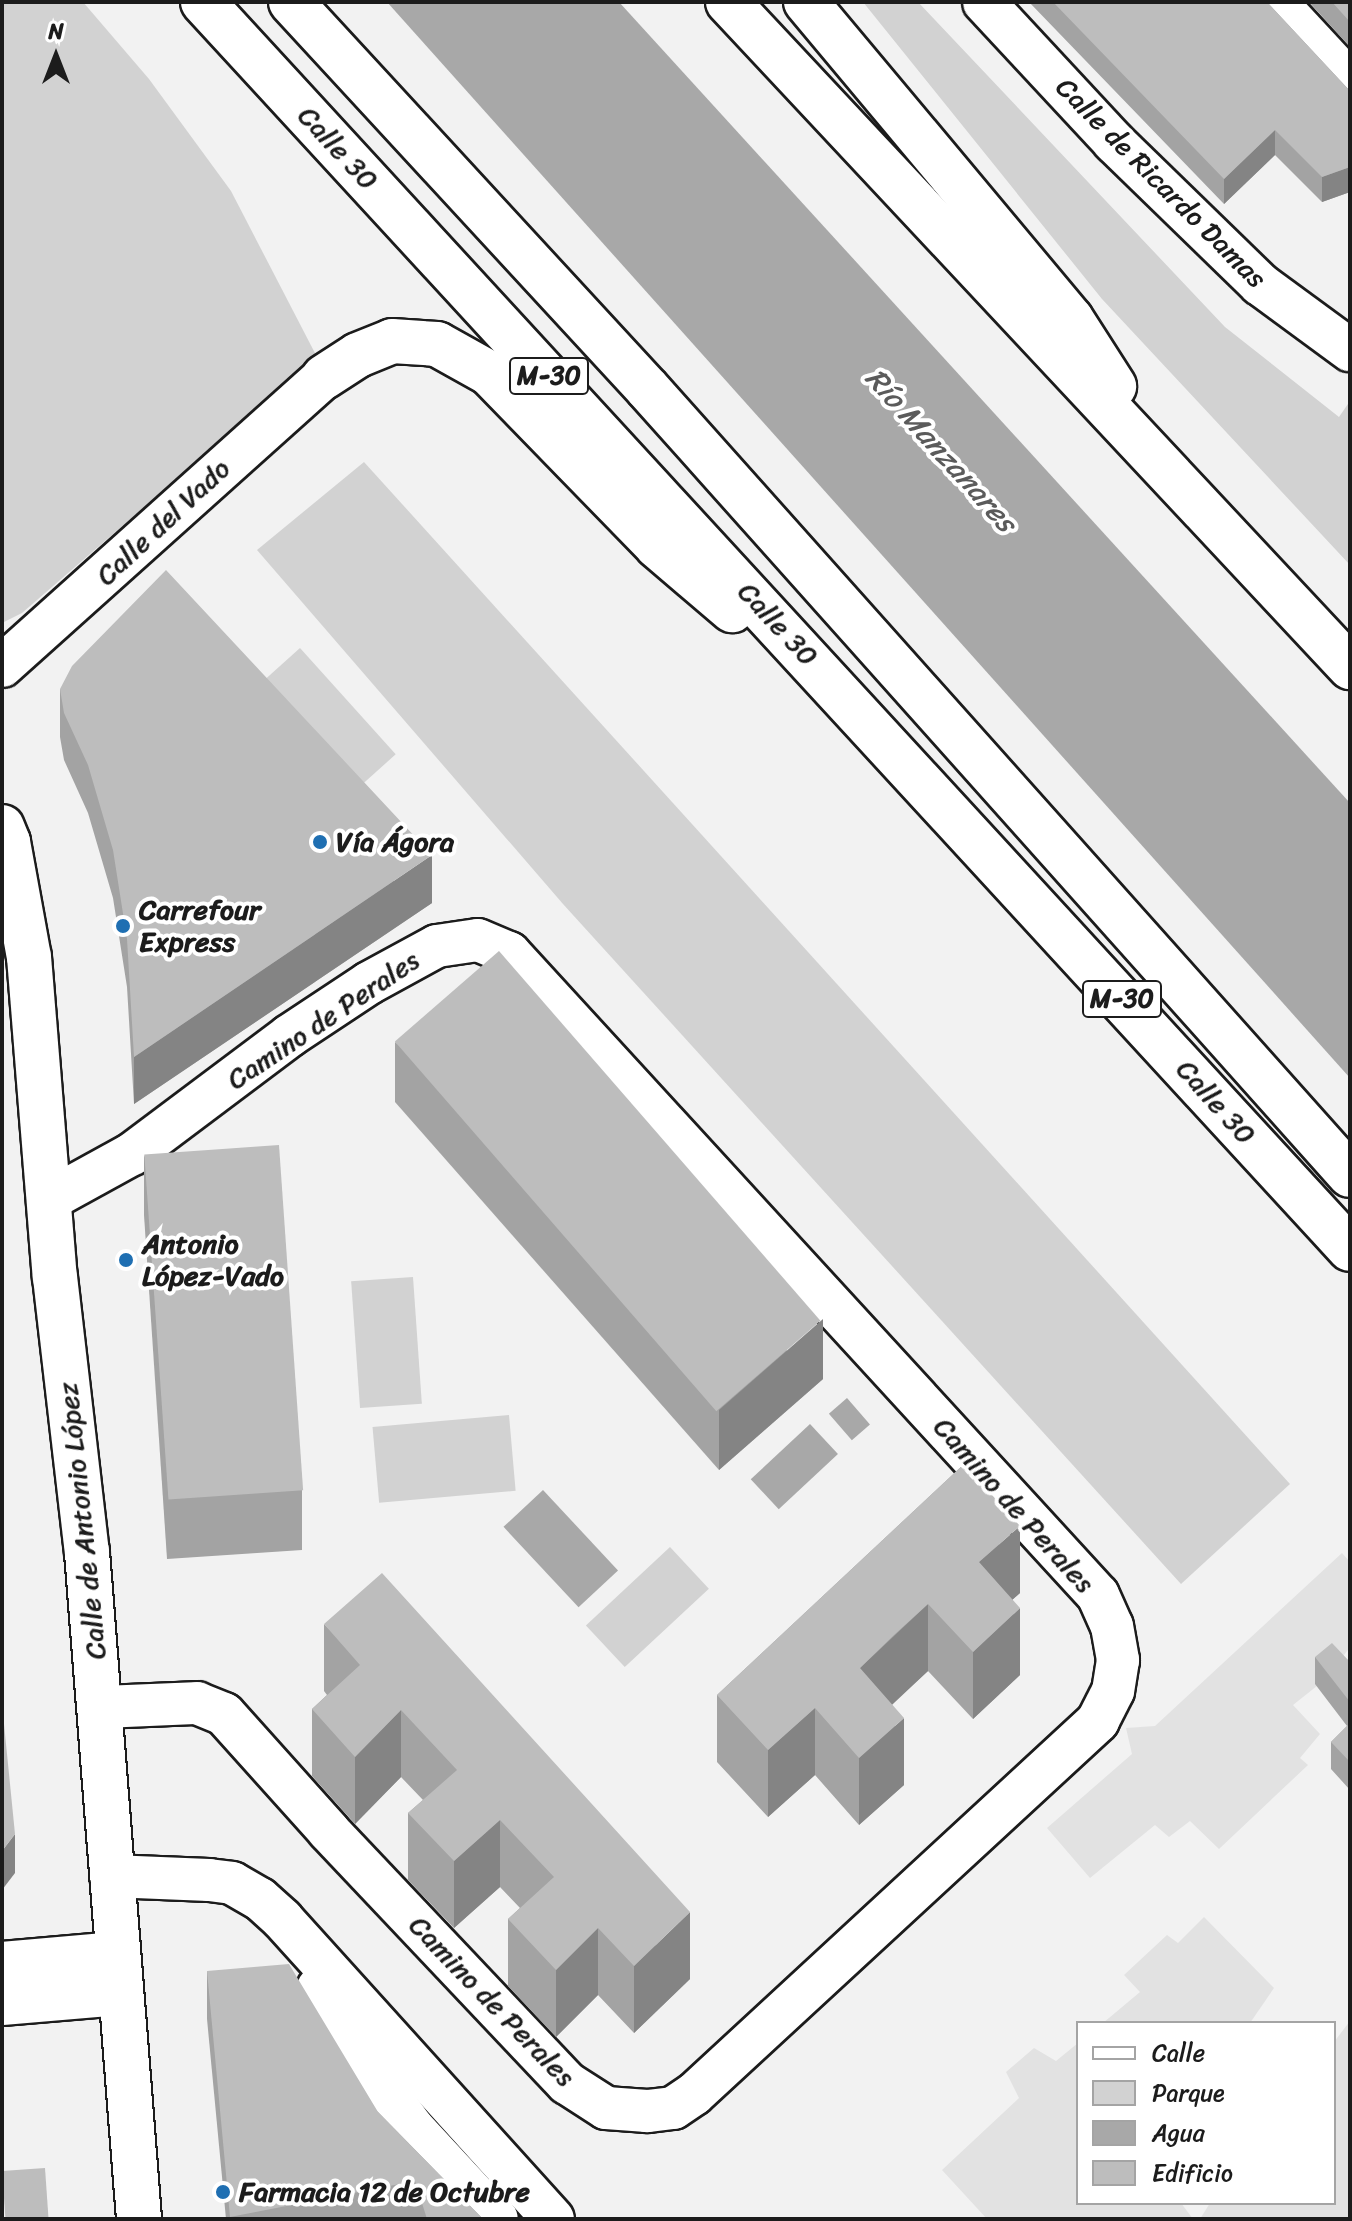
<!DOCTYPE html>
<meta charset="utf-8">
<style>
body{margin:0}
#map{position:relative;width:1352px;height:2221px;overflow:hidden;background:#f2f2f2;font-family:Sriracha,sans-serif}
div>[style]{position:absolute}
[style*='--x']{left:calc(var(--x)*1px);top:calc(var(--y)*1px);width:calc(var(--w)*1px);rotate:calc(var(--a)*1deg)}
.built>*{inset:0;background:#e2e2e2}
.green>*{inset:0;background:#d2d2d2;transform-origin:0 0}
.water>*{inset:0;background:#a8a8a8;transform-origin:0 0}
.roads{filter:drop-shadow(2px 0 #1c1c1c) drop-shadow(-2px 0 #1c1c1c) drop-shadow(0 2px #1c1c1c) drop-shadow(0 -2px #1c1c1c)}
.street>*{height:42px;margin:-21px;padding:0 21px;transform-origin:21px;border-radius:21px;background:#fff}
.secondary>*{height:44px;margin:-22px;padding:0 22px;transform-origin:22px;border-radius:22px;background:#fff}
.highway>*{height:44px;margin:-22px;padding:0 22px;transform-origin:22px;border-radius:22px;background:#fff}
.wall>*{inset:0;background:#a3a3a3}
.shaded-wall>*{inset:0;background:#848484}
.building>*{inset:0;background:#bdbdbd;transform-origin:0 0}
.dots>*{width:22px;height:22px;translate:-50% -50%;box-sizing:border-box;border:4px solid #fff;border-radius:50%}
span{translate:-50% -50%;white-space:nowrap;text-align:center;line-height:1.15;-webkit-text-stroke:8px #fff;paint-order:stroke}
.shield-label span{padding:2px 6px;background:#fff;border:2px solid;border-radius:6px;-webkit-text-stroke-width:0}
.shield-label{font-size:26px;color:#1c1c1c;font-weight:700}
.street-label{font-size:28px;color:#1c1c1c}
.poi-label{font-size:28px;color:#1c1c1c;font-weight:700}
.left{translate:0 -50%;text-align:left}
.water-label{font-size:30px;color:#5b5b5b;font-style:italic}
.frame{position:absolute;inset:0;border:4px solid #1c1c1c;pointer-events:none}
.legend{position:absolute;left:1076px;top:2021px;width:260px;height:184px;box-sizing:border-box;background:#fff;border:2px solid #a4a4a4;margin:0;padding:10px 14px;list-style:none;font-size:24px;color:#1c1c1c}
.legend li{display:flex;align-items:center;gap:16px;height:40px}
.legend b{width:40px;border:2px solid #a4a4a4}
.north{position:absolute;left:16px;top:16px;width:80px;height:80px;-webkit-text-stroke:6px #fff;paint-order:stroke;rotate:0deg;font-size:22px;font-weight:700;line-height:32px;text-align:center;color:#1c1c1c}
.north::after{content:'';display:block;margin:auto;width:28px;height:36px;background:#1c1c1c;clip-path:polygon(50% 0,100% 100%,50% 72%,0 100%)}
</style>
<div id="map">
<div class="built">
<div style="clip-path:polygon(1342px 1553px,1350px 1562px,1350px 1647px,1327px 1678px,1293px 1705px,1320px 1734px,1300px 1758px,1308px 1765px,1219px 1849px,1190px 1821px,1169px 1837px,1155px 1825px,1090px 1878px,1047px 1828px,1132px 1754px,1126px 1728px,1155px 1726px)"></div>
<div style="clip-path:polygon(1204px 1917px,1274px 1988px,1250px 2023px,1103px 2023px,1140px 1992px,1124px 1975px,1167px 1935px,1178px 1943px)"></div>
<div style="clip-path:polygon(1350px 2021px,1350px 2219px,1200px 2219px,1210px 2203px,1334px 2203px,1334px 2042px)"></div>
<div style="clip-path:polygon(1078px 2043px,1078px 2203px,1181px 2203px,1193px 2219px,987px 2219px,942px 2170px,1019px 2098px,1006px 2072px,1034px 2048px,1056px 2061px)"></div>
</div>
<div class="green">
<div style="clip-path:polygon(2px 2px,83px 2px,149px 79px,231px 191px,317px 357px,22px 613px,2px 623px)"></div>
<div style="clip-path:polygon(863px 2px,918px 2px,1225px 327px,1339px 417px,1350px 401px,1350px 565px,1102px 299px)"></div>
<div style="clip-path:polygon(364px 462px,1290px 1484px,1181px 1584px,563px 904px,257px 550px)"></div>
<div style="left:300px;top:648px;width:143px;height:55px;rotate:48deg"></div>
<div style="left:413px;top:1277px;width:127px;height:62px;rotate:86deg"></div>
<div style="left:509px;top:1415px;width:76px;height:137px;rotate:85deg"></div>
<div style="left:670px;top:1547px;width:57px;height:115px;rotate:47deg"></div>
</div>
<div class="water">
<div style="clip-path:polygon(387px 2px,619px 2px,1350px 803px,1350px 1078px)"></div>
<div style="left:847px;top:1398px;width:35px;height:24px;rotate:49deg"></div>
<div style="left:810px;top:1424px;width:41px;height:81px;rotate:47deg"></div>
<div style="left:543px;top:1490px;width:110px;height:54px;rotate:47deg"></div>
</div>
<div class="roads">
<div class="street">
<div style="--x:984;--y:2;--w:191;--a:47.1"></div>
<div style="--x:1114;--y:142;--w:204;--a:44.2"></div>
<div style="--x:1260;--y:284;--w:112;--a:36.3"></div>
<div style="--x:1276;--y:2;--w:109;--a:47.2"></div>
<div style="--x:2;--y:666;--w:433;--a:-41.9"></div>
<div style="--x:50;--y:1199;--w:94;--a:-28.8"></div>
<div style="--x:132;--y:1154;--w:196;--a:-36.9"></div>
<div style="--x:289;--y:1036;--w:96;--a:-33.5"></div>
<div style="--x:369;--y:983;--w:77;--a:-28.6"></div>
<div style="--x:437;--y:946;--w:41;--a:-8.3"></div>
<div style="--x:478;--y:940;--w:34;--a:23"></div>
<div style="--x:509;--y:953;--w:871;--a:47.47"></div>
<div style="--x:1098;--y:1595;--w:34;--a:66"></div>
<div style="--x:1112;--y:1626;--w:35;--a:80"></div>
<div style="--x:1118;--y:1660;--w:31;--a:99"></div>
<div style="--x:1113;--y:1691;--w:34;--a:117"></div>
<div style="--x:1098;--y:1721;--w:550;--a:137.28"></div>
<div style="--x:694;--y:2094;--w:25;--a:146"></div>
<div style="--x:673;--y:2108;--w:26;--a:173"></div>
<div style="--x:647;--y:2111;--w:41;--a:-175.8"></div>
<div style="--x:606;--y:2108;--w:46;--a:-147.3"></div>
<div style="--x:567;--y:2083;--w:347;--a:-133.4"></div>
<div style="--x:329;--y:1831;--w:157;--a:-131.9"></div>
<div style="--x:224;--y:1714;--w:29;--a:-158"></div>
<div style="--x:197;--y:1703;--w:97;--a:177.6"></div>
<div style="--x:111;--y:1876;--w:98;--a:2.3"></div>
<div style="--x:209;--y:1880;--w:23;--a:7"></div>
<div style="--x:232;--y:1883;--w:32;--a:30"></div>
<div style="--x:260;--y:1899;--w:30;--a:42"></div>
<div style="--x:282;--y:1919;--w:404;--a:47.9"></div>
<div style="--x:2;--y:1963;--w:115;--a:-5"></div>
<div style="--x:318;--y:1988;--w:29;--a:65"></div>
<div style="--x:330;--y:2014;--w:140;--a:54"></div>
<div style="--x:412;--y:2127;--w:125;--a:47.3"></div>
<div style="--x:2;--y:2004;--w:118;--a:-4.8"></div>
</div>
<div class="secondary">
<div style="--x:2;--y:827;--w:16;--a:68"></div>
<div style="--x:8;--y:842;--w:117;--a:79.7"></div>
<div style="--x:29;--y:957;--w:321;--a:85.4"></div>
<div style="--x:55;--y:1277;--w:277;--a:83.4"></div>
<div style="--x:87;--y:1552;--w:669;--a:85.54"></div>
</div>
<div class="highway">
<div style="--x:203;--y:2;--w:1694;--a:47.39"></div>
<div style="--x:291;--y:2;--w:525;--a:47.32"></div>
<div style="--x:647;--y:388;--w:1055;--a:48.23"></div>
<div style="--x:728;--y:2;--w:911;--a:46.91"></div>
<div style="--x:806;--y:2;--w:413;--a:50.1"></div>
<div style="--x:1071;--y:319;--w:80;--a:57.3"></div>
<div style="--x:324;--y:377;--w:40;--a:-32.9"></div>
<div style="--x:358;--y:355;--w:37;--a:-22"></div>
<div style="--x:392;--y:341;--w:45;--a:3.8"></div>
<div style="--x:437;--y:344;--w:60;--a:29.1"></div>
<div style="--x:489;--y:373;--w:241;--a:45.8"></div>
<div style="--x:657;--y:546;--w:99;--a:40.5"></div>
</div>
</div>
<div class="wall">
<div style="clip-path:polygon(1029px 2px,1267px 2px,1350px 91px,1350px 192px,1322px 202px,1275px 155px,1224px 204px)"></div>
<div style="clip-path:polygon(1309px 2px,1350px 2px,1350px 47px)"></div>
<div style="clip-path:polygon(60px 689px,432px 903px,134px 1104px,127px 987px,113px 898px,88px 813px,64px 760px,60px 737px)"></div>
<div style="clip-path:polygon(395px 1042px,823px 1379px,719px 1470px,395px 1102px)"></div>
<div style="clip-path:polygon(144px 1155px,302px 1490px,302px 1550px,167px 1559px,144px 1215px)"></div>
<div style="clip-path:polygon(964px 1464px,1020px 1593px,1012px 1600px,1020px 1675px,973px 1719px,928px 1671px,894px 1702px,892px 1704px,904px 1785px,859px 1825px,815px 1775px,768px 1817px,717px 1762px,717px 1695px)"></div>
<div style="clip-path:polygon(324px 1624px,690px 1979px,634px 2033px,598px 1995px,556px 2037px,508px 1986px,508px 1919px,520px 1908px,500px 1887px,454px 1928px,408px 1880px,408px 1813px,423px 1800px,401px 1777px,355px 1824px,312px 1776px,312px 1709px,327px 1695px,324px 1691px)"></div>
<div style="clip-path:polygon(1315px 1657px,1350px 1662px,1350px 1790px,1331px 1769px,1331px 1742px,1347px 1726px,1315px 1684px)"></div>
<div style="clip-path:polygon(207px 1971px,378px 2112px,483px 2219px,226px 2219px,207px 2019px)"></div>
</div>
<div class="shaded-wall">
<div style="clip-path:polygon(1275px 130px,1275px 155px,1224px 204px,1224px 179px)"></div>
<div style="clip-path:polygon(1350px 167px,1350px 192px,1322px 202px,1322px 177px)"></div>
<div style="clip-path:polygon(432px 855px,432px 903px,134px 1104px,134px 1057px)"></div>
<div style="clip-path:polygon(823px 1319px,823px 1379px,719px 1470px,719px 1410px)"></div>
<div style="clip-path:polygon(1020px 1526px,1020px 1593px,979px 1629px,979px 1562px)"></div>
<div style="clip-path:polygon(928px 1604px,928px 1671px,860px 1735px,860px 1668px)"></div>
<div style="clip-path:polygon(1020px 1608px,1020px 1675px,973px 1719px,973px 1652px)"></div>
<div style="clip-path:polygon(815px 1708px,815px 1775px,768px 1817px,768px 1750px)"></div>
<div style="clip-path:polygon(401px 1710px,401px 1777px,355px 1824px,355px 1757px)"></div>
<div style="clip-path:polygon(904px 1718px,904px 1785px,859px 1825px,859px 1758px)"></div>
<div style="clip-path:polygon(500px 1820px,500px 1887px,454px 1928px,454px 1861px)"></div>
<div style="clip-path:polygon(15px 1834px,15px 1873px,2px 1890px,2px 1851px)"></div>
<div style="clip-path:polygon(690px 1912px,690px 1979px,634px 2033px,634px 1966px)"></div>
<div style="clip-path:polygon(598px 1928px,598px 1995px,556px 2037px,556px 1970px)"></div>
</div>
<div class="building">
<div style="clip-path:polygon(1053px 2px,1267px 2px,1350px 91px,1350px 167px,1322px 177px,1275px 130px,1224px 179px)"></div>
<div style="clip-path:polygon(1332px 2px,1350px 2px,1350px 22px)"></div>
<div style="clip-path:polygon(166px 570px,432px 855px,134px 1057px,127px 939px,113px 850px,88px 765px,64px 713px,60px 689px,72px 666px)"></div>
<div style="left:499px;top:951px;width:490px;height:138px;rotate:49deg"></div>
<div style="left:279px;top:1145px;width:346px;height:135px;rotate:86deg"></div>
<div style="clip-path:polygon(964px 1464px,1020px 1526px,979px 1562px,1020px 1608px,973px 1652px,928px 1604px,894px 1635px,860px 1668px,904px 1718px,859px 1758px,815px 1708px,768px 1750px,717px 1695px)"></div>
<div style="clip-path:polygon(382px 1573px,690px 1912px,634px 1966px,598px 1928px,556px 1970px,508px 1919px,554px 1877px,500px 1820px,454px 1861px,408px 1813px,457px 1770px,401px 1710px,355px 1757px,312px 1709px,360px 1665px,324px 1624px)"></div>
<div style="clip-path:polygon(1332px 1643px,1350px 1662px,1350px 1702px,1315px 1657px)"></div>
<div style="clip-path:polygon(2px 1704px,15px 1834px,2px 1851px)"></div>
<div style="clip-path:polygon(1350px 1723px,1350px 1762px,1331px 1742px)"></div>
<div style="clip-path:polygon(289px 1964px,378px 2112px,483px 2219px,427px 2219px,415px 2181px,230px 2217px,207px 1971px)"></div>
<div style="left:45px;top:2168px;width:51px;height:43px;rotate:86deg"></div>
</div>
<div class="dots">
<div style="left:320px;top:842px;background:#1f6fb2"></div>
<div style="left:123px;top:926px;background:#1f6fb2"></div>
<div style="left:126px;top:1260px;background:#1f6fb2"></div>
<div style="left:223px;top:2192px;background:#1f6fb2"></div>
</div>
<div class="shield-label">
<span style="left:549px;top:376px">M-30</span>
<span style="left:1122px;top:999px">M-30</span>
</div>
<div class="street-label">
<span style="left:338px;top:148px;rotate:47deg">Calle 30</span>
<span style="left:1161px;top:183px;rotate:45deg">Calle de Ricardo Damas</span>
<span style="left:163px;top:522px;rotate:-43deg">Calle del Vado</span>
<span style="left:778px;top:624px;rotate:47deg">Calle 30</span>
<span style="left:323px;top:1020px;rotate:-34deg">Camino de Perales</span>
<span style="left:1216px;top:1102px;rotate:48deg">Calle 30</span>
<span style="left:1014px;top:1505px;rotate:48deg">Camino de Perales</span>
<span style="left:82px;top:1521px;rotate:-96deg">Calle de Antonio López</span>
<span style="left:492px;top:2001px;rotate:46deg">Camino de Perales</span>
</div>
<div class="poi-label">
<span class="left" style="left:336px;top:842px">Vía Ágora</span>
<span class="left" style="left:139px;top:926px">Carrefour<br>Express</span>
<span class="left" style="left:142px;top:1260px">Antonio<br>López-Vado</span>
<span class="left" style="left:239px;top:2192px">Farmacia 12 de Octubre</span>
</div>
<div class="water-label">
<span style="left:941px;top:450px;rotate:48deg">Río Manzanares</span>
</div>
<div class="frame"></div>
<ul class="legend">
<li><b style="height:10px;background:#fff"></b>Calle</li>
<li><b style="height:22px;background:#d2d2d2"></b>Parque</li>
<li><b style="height:22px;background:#a8a8a8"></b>Agua</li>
<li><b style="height:22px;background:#bdbdbd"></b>Edificio</li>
</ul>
<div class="north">N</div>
</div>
